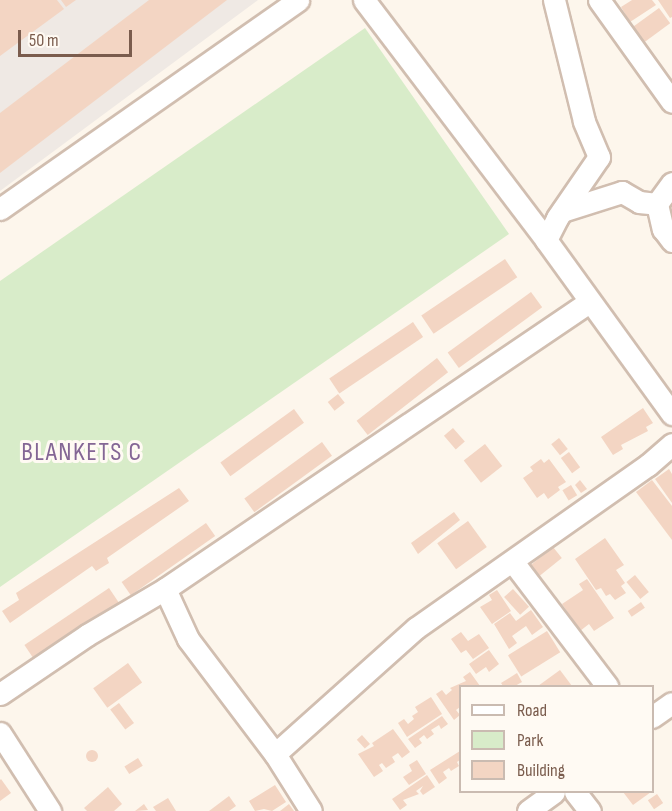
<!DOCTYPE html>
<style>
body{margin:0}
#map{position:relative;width:672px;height:811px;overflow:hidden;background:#fdf6ec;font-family:"Sofia Sans Condensed",sans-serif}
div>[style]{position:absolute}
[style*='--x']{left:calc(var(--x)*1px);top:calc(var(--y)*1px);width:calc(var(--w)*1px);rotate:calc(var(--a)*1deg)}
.industrial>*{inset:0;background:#efe9e4}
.green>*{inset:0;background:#d8ecc9}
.building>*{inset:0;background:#f3d5c3;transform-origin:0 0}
.round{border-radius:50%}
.roads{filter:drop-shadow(2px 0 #d1beb0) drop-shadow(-2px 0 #d1beb0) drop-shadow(0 2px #d1beb0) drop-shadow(0 -2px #d1beb0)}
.minor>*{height:21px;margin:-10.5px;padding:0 10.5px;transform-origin:10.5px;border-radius:10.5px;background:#fff}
span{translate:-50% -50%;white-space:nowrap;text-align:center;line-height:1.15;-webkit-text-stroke:6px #fffaf3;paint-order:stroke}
.quarter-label{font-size:26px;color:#846695;letter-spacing:1.5px}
.legend{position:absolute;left:459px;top:685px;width:195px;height:108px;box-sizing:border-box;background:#fffaf3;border:2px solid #cabbb1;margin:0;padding:8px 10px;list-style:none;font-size:18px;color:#7a5c4d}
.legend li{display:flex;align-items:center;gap:12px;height:30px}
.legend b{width:30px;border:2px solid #cabbb1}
.scale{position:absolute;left:18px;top:30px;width:114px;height:27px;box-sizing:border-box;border:3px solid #7a5c4d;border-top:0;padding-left:8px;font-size:18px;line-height:21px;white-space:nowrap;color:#7a5c4d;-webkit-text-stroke:4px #fffaf3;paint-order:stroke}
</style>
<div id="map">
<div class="industrial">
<div style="clip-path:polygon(0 0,258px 0,0 191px)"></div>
</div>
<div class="green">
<div style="clip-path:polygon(365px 28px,509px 234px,0 587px,0 281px)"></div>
</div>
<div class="building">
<div style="clip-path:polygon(0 0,57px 0,64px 9px,0 56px)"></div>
<div style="clip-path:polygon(61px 0,76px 0,66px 7px)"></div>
<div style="clip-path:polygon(149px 0,227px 0,0 173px,0 113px)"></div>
<div style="clip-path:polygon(632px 0,652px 0,656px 5px,630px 22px,621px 7px)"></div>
<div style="clip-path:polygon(658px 0,672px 0,672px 17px,670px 18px)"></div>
<div style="left:659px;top:8px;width:19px;height:32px;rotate:54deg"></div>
<div style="left:505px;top:259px;width:22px;height:101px;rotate:56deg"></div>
<div style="left:531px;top:292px;width:19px;height:103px;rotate:54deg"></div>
<div style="left:413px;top:322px;width:18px;height:101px;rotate:56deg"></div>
<div style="left:437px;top:358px;width:18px;height:102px;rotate:52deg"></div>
<div style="left:338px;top:394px;width:11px;height:13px;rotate:52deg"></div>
<div style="clip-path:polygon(643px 408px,653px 423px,646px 427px,648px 431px,621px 445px,623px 449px,613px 455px,601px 437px)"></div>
<div style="left:294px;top:409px;width:17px;height:91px;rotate:54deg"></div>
<div style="left:453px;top:428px;width:18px;height:12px;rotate:49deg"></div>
<div style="left:559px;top:438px;width:14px;height:10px;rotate:51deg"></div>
<div style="left:322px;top:442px;width:17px;height:96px;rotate:54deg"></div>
<div style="left:485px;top:444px;width:28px;height:27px;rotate:52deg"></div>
<div style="left:569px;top:452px;width:19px;height:10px;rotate:54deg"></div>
<div style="clip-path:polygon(541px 459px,544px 463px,549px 459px,566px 482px,558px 487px,560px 490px,548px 499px,544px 493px,537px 498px,523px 478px,533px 471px,530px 467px)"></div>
<div style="clip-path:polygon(669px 469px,672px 474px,672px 503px,655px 479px)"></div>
<div style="clip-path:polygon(580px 480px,587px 489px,581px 493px,575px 485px)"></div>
<div style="clip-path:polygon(652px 480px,672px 506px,672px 540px,636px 492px)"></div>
<div style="left:571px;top:485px;width:12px;height:10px;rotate:59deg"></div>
<div style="clip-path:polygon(179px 488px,189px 501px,107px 558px,109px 563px,96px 571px,92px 566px,10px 623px,2px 611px,19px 600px,16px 593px)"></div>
<div style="clip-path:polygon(454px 512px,460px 520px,418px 554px,411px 543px)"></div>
<div style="left:468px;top:521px;width:32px;height:38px;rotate:54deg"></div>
<div style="left:206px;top:523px;width:16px;height:103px;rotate:55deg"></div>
<div style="clip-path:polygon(605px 538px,624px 565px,616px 570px,625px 583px,621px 586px,626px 593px,615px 600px,610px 594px,606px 596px,601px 588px,596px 590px,575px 559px)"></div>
<div style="left:553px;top:547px;width:14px;height:32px;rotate:51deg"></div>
<div style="left:635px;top:575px;width:22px;height:11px;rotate:51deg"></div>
<div style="clip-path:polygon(587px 579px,614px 618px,594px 631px,589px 624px,580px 631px,562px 604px,583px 590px,579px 584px)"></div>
<div style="left:109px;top:588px;width:18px;height:102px;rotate:56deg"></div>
<div style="left:513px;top:589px;width:24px;height:12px;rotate:48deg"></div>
<div style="clip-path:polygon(497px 590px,511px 611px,492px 624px,480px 607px,492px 600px,489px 595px)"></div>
<div style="left:641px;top:602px;width:7px;height:16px;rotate:56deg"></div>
<div style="clip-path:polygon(531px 610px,543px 627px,532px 635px,526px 626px,512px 636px,517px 643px,509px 649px,494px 624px,510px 613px,516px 621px)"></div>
<div style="left:547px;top:631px;width:25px;height:46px;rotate:58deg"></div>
<div style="clip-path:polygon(461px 632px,468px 641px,479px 634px,489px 648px,473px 659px,466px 650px,461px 653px,451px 639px)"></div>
<div style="clip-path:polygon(489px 650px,499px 664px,489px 672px,486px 667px,476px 674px,469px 664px)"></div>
<div style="left:128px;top:663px;width:24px;height:43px;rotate:54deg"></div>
<div style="clip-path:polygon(560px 670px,572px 686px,538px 686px)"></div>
<div style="clip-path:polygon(470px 672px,480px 686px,460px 686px,460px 707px,456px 710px,460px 715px,454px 720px,436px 694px,442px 690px,446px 695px,452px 690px,450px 688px,466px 681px,463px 677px)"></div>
<div style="clip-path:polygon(517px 673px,522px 682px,515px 686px,503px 686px,501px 683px)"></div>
<div style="clip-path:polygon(431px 697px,442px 714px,407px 737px,398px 723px,404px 719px,408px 724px,414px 719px,412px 716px,418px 712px,415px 707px)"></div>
<div style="left:119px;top:703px;width:25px;height:11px;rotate:53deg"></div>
<div style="clip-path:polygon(442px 716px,448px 724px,441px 729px,439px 725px,431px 730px,434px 734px,427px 739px,424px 735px,419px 739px,422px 743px,415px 748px,408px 739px)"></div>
<div style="clip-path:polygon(393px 729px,410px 752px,402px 758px,398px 753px,392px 757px,395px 762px,386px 768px,382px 763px,379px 765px,383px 771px,374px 777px,358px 754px,374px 746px,372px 743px)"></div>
<div style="left:362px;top:735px;width:12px;height:7px;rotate:48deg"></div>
<div class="round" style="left:86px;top:750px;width:12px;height:12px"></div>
<div style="clip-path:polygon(460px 751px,460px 760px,457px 762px,459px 766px,451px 771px,449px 768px,443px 772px,447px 778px,439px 784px,430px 770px)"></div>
<div style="left:138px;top:758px;width:9px;height:16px;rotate:58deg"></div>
<div style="clip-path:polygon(417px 760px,426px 774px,409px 785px,403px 777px,412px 771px,409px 765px)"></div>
<div style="clip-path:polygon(427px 775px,435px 787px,423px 795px,420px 791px,423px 786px,416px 791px,419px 794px,403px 800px,407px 805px,400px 810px,392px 799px)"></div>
<div style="clip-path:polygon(1px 779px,11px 793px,0 801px,0 780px)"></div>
<div style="clip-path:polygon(275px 785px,286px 802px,272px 811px,264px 809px,255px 811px,249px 801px)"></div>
<div style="clip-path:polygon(108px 787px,122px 804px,114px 811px,87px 811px,84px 808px)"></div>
<div style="clip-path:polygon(623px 792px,651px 792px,633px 805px)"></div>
<div style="left:657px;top:794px;width:11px;height:11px;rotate:56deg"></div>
<div style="clip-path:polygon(229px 796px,236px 806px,229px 811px,209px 811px)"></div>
<div style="clip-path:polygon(168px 798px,176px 811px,156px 811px,153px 807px)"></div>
<div style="clip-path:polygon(144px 804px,148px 810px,135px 811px)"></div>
<div style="clip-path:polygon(289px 804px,294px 811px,280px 811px)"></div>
</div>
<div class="roads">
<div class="minor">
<div style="--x:364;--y:0;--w:301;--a:52.8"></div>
<div style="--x:546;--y:240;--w:215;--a:54.1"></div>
<div style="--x:599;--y:0;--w:125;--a:54.4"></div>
<div style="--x:672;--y:183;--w:26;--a:126"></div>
<div style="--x:657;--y:204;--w:26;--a:77"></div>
<div style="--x:663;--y:229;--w:15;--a:53"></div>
<div style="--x:0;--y:209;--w:364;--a:-35"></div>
<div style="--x:562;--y:211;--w:63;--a:-17.6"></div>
<div style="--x:622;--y:192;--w:20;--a:30"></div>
<div style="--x:639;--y:202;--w:18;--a:6"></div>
<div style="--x:546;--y:240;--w:25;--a:-63"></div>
<div style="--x:557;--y:218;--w:74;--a:-55.5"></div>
<div style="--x:599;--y:157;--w:39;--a:-113"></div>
<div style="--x:584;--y:121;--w:125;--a:-103.9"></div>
<div style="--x:513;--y:562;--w:156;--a:52.8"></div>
<div style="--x:165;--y:589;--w:55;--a:65.3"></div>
<div style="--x:188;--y:639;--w:144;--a:52.9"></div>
<div style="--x:275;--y:754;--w:67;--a:57.7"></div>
<div style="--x:0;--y:694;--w:105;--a:-34.1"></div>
<div style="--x:87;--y:635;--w:91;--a:-30.5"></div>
<div style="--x:165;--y:589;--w:512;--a:-34.09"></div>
<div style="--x:652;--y:717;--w:24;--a:-35"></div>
<div style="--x:0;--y:733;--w:93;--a:57.3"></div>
<div style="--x:275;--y:754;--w:189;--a:-41.8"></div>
<div style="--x:416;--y:628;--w:284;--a:-35.1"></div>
<div style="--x:648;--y:465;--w:32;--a:-41"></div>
<div style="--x:575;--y:792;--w:24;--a:52"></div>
<div style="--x:528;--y:811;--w:32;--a:-36"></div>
</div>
</div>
<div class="quarter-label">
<span style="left:82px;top:453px">BLANKETS C</span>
</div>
<ul class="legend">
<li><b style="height:8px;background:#fff"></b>Road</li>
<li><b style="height:16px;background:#d8ecc9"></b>Park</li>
<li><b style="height:16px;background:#f3d5c3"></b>Building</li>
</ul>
<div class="scale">50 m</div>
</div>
